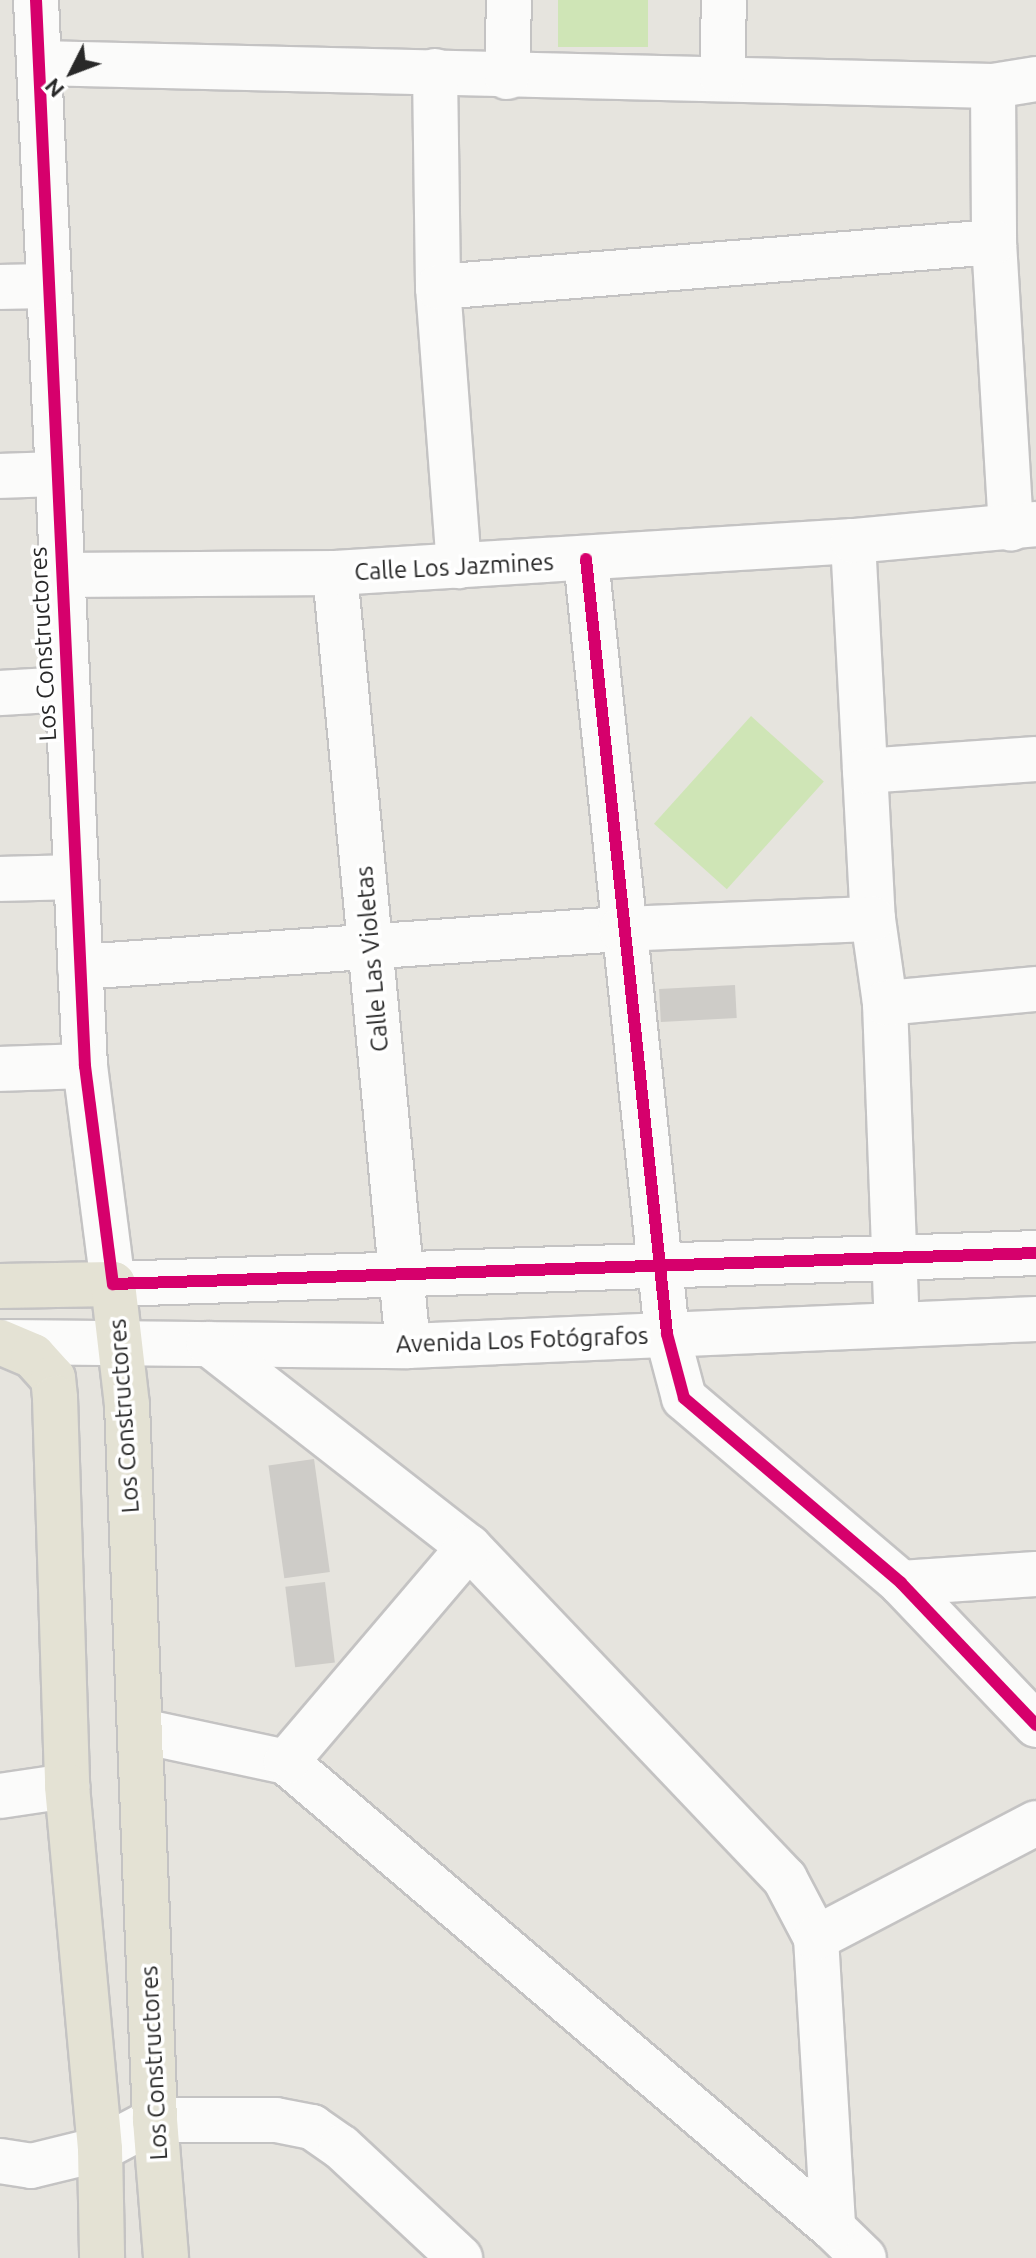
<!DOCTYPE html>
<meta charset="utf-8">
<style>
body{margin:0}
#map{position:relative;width:1036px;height:2258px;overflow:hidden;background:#e6e4de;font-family:Ubuntu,sans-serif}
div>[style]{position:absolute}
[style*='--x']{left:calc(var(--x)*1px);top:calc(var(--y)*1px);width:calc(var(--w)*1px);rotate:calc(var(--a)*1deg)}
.pitch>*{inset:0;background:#cfe5b6;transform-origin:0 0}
.building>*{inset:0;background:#ceccc8;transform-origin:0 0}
.roads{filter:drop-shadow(2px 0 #c4c3c3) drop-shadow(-2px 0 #c4c3c3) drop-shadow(0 2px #c4c3c3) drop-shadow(0 -2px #c4c3c3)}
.minor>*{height:44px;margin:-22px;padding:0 22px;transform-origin:22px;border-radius:22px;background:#fbfbfa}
.major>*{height:44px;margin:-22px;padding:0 22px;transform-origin:22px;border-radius:22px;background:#e4e2d4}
.cycleway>*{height:12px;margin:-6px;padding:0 6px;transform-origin:6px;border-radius:6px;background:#d6006c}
span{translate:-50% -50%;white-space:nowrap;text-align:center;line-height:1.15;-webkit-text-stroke:7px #fff;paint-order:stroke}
.street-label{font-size:24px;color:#292929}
.north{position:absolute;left:32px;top:32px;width:80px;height:80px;-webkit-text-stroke:6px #fff;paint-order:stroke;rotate:228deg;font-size:22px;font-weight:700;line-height:32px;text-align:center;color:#292929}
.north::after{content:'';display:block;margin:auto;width:28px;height:36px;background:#292929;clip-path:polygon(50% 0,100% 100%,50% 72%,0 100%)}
</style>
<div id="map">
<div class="pitch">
<div style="left:558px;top:0;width:90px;height:47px"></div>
<div style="left:751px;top:716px;width:98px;height:145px;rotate:42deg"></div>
</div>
<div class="building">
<div style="left:735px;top:985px;width:33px;height:76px;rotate:87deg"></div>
<div style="left:314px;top:1459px;width:114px;height:46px;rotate:82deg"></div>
<div style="left:325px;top:1582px;width:81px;height:40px;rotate:83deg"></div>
</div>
<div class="roads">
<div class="minor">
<div style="--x:36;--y:0;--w:1067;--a:87.37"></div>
<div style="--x:85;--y:1066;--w:220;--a:82.7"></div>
<div style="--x:113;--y:1284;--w:924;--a:-1.92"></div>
<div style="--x:39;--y:63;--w:954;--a:1.38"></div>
<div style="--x:993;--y:86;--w:44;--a:-9.2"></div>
<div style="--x:435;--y:71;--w:216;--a:89.2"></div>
<div style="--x:438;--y:287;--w:280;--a:85.7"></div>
<div style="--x:507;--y:77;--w:77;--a:-88.5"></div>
<div style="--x:722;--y:77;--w:77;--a:-88.5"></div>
<div style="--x:993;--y:86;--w:156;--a:89.6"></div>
<div style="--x:994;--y:242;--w:287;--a:86.6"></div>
<div style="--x:0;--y:287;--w:49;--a:-1.2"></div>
<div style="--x:438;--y:287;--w:558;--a:-4.63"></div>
<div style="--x:0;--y:476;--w:57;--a:-2"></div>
<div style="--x:853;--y:541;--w:379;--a:87"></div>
<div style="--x:873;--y:919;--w:85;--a:81.9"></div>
<div style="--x:885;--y:1003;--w:322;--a:87.9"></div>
<div style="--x:586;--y:559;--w:779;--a:84.03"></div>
<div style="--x:667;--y:1334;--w:66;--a:75.1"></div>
<div style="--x:684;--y:1398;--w:285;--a:40.4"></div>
<div style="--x:901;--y:1583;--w:196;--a:46.4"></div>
<div style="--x:335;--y:573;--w:776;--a:84.61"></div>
<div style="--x:62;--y:575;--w:273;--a:-0.4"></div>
<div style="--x:335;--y:573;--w:519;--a:-3.54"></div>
<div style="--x:853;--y:541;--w:184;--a:-5.3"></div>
<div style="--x:0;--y:693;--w:67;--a:-3.4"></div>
<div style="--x:865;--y:771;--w:171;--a:-4"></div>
<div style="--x:0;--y:879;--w:76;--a:-1.5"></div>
<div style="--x:80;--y:967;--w:542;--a:-4.02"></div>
<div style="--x:621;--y:929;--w:252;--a:-2.3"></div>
<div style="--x:885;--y:1003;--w:152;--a:-5.3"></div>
<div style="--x:0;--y:1069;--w:85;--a:-2"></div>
<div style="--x:8;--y:1342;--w:400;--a:0.6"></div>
<div style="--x:408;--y:1346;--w:629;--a:-2.46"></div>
<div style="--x:209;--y:1344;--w:330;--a:38"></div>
<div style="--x:469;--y:1547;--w:458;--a:46.4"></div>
<div style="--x:785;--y:1879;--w:67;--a:62.3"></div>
<div style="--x:816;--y:1938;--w:290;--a:86.6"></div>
<div style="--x:833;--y:2228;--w:43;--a:44.1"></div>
<div style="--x:901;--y:1583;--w:135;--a:-3.8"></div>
<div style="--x:142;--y:1731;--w:147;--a:12.1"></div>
<div style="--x:286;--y:1762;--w:719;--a:40.43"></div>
<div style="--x:286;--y:1762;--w:282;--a:-49.6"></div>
<div style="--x:0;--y:1796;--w:68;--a:-8.5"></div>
<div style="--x:816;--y:1938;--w:248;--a:-27.6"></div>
<div style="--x:0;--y:2161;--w:31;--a:9"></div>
<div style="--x:31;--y:2166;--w:71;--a:-13.8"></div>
<div style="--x:100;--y:2149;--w:62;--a:-27.8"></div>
<div style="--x:155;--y:2120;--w:121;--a:0"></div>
<div style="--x:276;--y:2120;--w:37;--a:11"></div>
<div style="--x:312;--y:2127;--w:35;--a:35"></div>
<div style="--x:341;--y:2147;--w:163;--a:43"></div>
</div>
<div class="major">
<div style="--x:0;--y:1286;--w:113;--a:-1"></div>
<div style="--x:113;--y:1284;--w:122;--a:83.4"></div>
<div style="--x:127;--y:1405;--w:716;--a:87.76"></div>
<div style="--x:155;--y:2120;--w:138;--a:85.4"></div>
<div style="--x:0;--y:1342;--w:36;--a:23"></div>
<div style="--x:33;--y:1356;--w:30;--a:48"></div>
<div style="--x:53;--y:1378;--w:20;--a:84"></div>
<div style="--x:55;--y:1398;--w:388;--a:88.2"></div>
<div style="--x:67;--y:1786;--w:364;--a:84.8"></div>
<div style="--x:100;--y:2149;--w:109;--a:88.9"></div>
</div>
</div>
<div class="cycleway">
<div style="--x:36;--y:0;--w:1067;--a:87.37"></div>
<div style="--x:85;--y:1066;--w:220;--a:82.7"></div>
<div style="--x:113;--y:1284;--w:924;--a:-1.92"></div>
<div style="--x:586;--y:559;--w:779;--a:84.03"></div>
<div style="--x:667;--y:1334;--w:66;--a:75.1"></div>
<div style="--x:684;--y:1398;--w:285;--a:40.4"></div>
<div style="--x:901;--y:1583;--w:196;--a:46.4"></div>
</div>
<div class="street-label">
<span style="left:454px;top:567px;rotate:-3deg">Calle Los Jazmines</span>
<span style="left:43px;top:644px;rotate:-93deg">Los Constructores</span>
<span style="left:372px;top:959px;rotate:-95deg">Calle Las Violetas</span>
<span style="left:522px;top:1340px;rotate:-2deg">Avenida Los Fotógrafos</span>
<span style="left:124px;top:1416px;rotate:-94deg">Los Constructores</span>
<span style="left:154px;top:2063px;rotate:-93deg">Los Constructores</span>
</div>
<div class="north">N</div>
</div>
